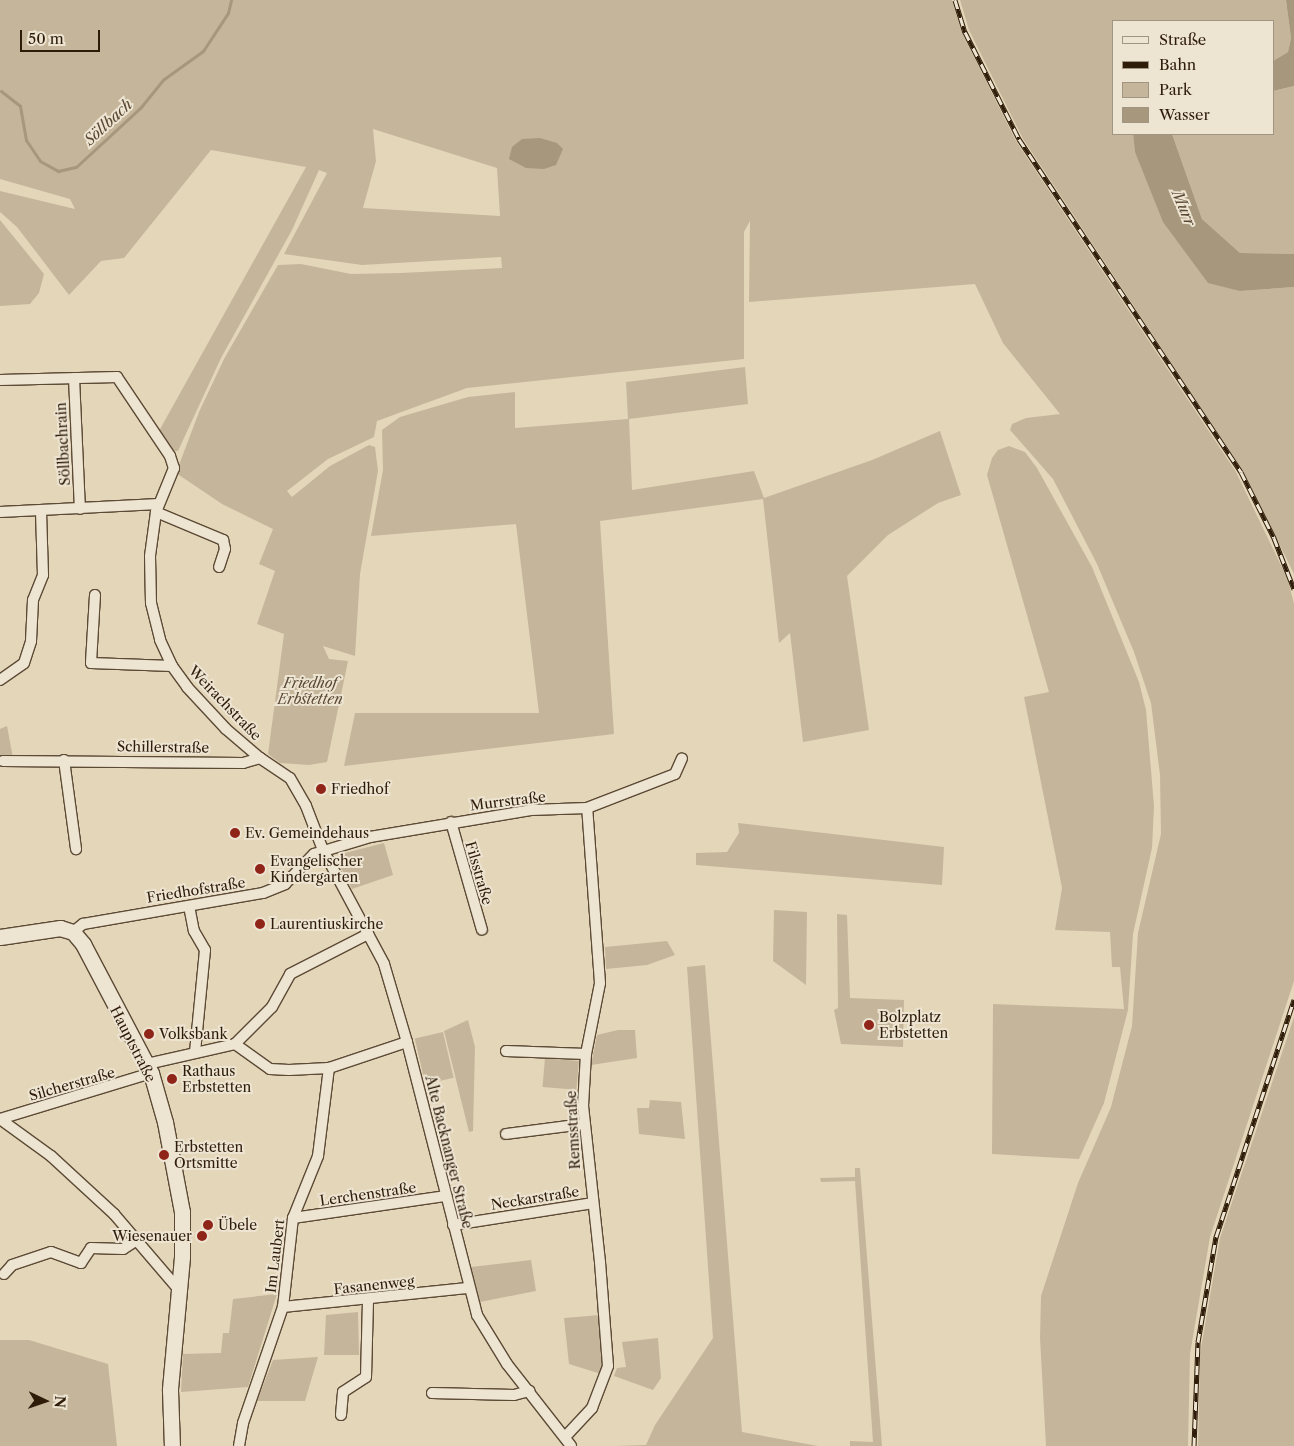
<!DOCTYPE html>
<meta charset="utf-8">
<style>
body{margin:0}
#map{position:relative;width:1294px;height:1446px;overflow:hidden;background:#e4d6b9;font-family:"Libre Caslon Text",serif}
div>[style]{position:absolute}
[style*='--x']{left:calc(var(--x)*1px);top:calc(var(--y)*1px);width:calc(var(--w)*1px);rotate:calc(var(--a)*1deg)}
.green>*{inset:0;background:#c5b69b;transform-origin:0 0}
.water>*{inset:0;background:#a6977d}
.stream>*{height:3px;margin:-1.5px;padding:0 1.5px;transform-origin:1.5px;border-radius:1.5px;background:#a6977d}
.roads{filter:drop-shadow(1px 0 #5c4a35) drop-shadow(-1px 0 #5c4a35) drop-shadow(0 1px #5c4a35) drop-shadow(0 -1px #5c4a35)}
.street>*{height:10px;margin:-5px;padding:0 5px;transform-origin:5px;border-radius:5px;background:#ede4d2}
.secondary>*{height:15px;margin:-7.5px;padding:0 7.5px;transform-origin:7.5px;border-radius:7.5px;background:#ede4d2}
.rail>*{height:5px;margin-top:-2.5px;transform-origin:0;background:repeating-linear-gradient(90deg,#ede4d2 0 9px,#2e1c09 0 18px);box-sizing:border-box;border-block:1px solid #2e1c09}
.dots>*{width:14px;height:14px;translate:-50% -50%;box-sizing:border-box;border:2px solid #ede4d2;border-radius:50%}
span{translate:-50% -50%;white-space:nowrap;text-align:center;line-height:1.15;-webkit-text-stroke:4px #ede4d2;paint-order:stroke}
.street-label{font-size:14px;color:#2e1c09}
.park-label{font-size:14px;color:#5b4a35;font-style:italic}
.poi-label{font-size:14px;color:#2e1c09}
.left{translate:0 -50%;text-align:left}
.right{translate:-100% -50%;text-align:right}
.water-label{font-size:15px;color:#584732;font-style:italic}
.legend{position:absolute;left:1112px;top:20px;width:162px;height:115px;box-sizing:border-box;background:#ede4d2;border:1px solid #a19482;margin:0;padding:6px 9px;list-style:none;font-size:15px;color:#2e1c09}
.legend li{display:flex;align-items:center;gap:10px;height:25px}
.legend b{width:25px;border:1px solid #a19482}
.north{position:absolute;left:20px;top:1376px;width:50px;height:50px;-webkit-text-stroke:4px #ede4d2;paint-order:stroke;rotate:93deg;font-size:14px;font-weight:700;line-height:20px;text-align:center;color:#2e1c09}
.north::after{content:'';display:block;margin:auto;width:18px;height:22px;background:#2e1c09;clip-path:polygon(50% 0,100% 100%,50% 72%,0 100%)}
.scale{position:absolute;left:20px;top:30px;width:80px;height:22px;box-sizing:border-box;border:2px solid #2e1c09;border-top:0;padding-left:6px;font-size:15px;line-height:18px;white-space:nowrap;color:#2e1c09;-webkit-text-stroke:4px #ede4d2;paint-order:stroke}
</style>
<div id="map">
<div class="green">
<div style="clip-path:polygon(evenodd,0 0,952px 0,962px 33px,1016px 141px,1236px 472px,1288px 580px,1294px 604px,1294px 981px,1210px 1237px,1190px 1354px,1188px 1446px,1046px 1446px,1040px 1338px,1041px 1296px,1078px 1183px,1111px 1107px,1132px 1026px,1138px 933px,1161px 834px,1160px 775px,1151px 703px,1134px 652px,1097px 564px,1053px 479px,1010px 430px,1012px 424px,1026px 418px,1060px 414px,1003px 343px,975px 284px,749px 302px,750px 221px,744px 232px,744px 359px,467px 388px,377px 421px,374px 437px,328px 459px,287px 491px,292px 497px,330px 466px,369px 445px,375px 447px,378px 471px,360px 574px,355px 656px,323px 646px,329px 659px,348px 661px,327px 762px,309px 765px,280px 763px,268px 754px,284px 634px,257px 624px,275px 571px,259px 564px,273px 529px,222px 504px,176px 473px,199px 412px,224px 359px,278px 265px,301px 264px,351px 274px,401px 273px,502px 268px,501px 257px,362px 265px,284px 254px,327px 173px,319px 170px,292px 230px,221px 358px,178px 451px,171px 451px,159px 431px,306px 167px,211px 150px,124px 258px,101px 261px,69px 295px,17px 227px,0 212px,0 191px,75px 209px,70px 199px,0 179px,0 0,373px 129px,497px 168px,500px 216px,363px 208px,376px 161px,373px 129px)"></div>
<div style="clip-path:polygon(960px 0,1286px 0,1291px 38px,1288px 52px,1273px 61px,1273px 21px,1113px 21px,1113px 134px,1133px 134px,1135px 152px,1240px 291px,1294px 287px,1294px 574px,1243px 471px,1023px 139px,969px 30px)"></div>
<div style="clip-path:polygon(1294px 86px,1294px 254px,1240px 253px,1202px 219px,1172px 134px,1273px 134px,1273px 91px)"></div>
<div style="clip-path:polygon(0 220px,44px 274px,39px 293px,30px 304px,0 306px)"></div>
<div style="clip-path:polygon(745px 367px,748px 404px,629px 419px,632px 490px,754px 471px,764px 498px,872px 460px,940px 431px,961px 495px,938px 503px,888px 535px,847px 576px,869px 730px,803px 742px,790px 633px,779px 643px,763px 499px,600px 521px,614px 734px,344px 766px,355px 713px,539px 713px,516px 524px,371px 536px,383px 470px,382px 430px,400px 417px,468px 397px,515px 392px,515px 428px,628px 419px,626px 382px)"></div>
<div style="clip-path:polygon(1009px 446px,1025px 452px,1037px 468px,1092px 567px,1139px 682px,1146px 710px,1154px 806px,1152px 848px,1133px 934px,1128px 1010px,1104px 1103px,1079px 1159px,992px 1154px,993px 1004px,1124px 1009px,1120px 967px,1112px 967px,1110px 932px,1055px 930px,1062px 888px,1024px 697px,1049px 692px,987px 475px,992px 458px,998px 450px)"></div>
<div style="clip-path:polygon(7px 726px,13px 758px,0 758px,0 729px)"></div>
<div style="clip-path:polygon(738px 823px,944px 847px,942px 885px,696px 865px,696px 853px,727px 852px,739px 833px)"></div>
<div style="clip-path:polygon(384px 843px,393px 875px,352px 889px,340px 866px,338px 860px,341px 854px)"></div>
<div style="clip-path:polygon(774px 910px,807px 912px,806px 985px,773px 961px)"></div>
<div style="clip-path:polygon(837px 914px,847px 915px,850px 998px,904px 1000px,903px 1047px,841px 1044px,834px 1010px,838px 1008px)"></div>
<div style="clip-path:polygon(667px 941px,675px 955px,647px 965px,606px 969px,605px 947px)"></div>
<div style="clip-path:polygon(705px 965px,742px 1432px,818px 1446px,615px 1446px,646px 1445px,655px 1425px,713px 1338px,687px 967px)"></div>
<div style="clip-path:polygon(1294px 1017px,1294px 1446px,1198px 1446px,1200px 1354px,1220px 1238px)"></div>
<div style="clip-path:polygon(468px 1020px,475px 1047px,473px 1131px,469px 1132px,444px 1031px)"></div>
<div style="clip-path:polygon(618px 1030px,635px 1030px,637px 1058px,591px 1065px,597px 1035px)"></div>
<div style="left:443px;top:1032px;width:47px;height:29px;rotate:77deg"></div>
<div style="left:545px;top:1058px;width:34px;height:29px;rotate:5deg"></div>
<div style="clip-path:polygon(650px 1100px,681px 1102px,685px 1139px,639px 1134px,637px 1108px,649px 1108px)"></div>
<div style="clip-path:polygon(855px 1168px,860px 1168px,882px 1446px,850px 1446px,850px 1441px,873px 1442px,855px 1181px,821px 1182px,820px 1178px,855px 1177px)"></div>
<div style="clip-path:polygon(531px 1260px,536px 1291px,480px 1302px,471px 1267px)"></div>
<div style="clip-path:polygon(277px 1294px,248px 1387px,181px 1392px,183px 1354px,221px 1353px,223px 1333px,229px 1333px,233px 1299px)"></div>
<div style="clip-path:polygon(358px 1312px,359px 1355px,324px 1355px,326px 1315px)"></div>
<div style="clip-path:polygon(600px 1315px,603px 1341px,601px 1374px,569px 1364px,564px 1318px)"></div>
<div style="clip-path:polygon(658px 1338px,661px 1378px,653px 1390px,614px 1376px,617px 1368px,626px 1367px,622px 1342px)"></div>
<div style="clip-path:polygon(0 1340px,29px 1340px,108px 1364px,117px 1446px,0 1446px)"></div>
<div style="clip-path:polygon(318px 1357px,305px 1401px,257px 1401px,273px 1360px)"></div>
</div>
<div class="water">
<div style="clip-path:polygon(1286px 0,1294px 0,1294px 86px,1273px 91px,1273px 61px,1288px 52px,1291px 38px)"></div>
<div style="clip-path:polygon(1133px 134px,1172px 134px,1202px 219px,1240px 253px,1294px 254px,1294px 287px,1240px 291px,1208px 283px,1163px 222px,1135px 152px)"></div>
<div style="clip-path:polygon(540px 138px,557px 143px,563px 149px,556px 165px,544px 169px,526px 168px,509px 159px,512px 147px,522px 139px)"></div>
</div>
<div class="stream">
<div style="--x:1;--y:91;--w:24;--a:38"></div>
<div style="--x:20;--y:106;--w:35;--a:80"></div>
<div style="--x:26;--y:140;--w:25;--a:56"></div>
<div style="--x:40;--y:161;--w:21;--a:29"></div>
<div style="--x:58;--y:171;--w:18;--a:-13"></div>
<div style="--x:76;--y:167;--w:88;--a:-42.7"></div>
<div style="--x:141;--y:107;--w:36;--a:-51"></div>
<div style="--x:164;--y:79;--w:48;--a:-35.7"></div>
<div style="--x:203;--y:51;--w:45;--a:-56.7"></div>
<div style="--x:228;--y:13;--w:13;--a:-77"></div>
</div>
<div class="roads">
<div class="street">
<div style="--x:74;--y:378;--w:131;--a:87.4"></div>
<div style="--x:0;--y:380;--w:117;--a:-1.5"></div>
<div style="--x:117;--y:377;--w:95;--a:56.1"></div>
<div style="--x:170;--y:456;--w:13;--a:72"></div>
<div style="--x:174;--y:468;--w:48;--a:112.2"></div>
<div style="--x:156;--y:512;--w:44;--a:97.8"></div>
<div style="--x:150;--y:556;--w:47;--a:88.8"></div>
<div style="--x:151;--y:603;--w:38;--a:76"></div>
<div style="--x:160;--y:640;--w:29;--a:65"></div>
<div style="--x:172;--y:666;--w:26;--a:54"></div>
<div style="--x:187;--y:687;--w:57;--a:47.1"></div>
<div style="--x:226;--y:729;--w:45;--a:40.5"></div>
<div style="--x:260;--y:758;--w:36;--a:34"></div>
<div style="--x:290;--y:778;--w:32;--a:60"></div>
<div style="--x:306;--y:806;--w:47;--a:68.9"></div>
<div style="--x:323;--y:850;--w:129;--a:61.8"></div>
<div style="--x:384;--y:964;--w:81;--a:73.6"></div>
<div style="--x:407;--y:1042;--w:282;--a:75.6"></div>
<div style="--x:477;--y:1315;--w:57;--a:58.5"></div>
<div style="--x:507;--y:1364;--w:104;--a:52"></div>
<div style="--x:0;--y:512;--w:159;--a:-2.9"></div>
<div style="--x:156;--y:512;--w:73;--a:22.7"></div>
<div style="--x:223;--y:540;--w:9;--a:77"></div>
<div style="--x:225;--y:549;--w:19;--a:108"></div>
<div style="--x:95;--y:595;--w:68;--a:93.4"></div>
<div style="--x:91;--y:663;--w:81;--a:2.1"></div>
<div style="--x:0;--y:680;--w:29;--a:-35"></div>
<div style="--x:24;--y:663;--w:23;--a:-72"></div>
<div style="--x:31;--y:641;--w:41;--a:-87.2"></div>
<div style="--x:33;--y:600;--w:27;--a:-68"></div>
<div style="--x:43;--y:575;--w:64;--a:-91.8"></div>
<div style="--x:64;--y:760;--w:90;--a:82.3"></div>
<div style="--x:3;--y:761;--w:240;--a:0.5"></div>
<div style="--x:243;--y:763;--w:18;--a:-16"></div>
<div style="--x:451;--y:822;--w:112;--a:74"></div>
<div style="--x:189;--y:906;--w:25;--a:79"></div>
<div style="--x:194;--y:931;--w:22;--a:60"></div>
<div style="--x:205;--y:950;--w:102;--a:95.6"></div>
<div style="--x:73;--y:932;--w:13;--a:-39"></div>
<div style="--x:83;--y:924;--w:183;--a:-9.8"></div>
<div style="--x:263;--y:893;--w:24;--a:-22"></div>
<div style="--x:285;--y:884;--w:42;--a:-46"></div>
<div style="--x:314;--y:854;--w:59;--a:-16.9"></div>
<div style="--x:370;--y:837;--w:163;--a:-9.5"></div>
<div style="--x:531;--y:810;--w:56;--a:-2"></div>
<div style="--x:587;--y:808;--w:94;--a:-21.1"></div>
<div style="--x:675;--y:774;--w:17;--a:-66"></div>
<div style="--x:235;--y:1044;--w:43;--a:35.5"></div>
<div style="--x:270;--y:1069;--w:19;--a:3"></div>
<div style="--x:289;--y:1070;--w:40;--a:-2.9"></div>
<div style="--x:329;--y:1068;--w:82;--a:-18.4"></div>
<div style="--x:506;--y:1051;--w:80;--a:2.1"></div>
<div style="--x:147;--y:1064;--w:90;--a:-12.8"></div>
<div style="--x:235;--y:1044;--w:52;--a:-45"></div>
<div style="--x:272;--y:1007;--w:38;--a:-61"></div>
<div style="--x:290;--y:974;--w:88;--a:-27.1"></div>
<div style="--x:0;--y:1119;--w:63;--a:36"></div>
<div style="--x:51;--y:1156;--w:86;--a:42.6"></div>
<div style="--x:114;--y:1214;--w:101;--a:49.4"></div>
<div style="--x:0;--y:1119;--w:158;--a:-16.9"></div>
<div style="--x:506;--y:1134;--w:79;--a:-7.3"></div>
<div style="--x:293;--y:1218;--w:155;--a:-8.2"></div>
<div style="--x:453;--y:1225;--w:142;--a:-8.9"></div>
<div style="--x:4;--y:1274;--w:12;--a:-48"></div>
<div style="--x:12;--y:1265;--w:41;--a:-18.4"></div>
<div style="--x:51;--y:1252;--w:32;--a:20"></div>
<div style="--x:81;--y:1263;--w:18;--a:-56"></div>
<div style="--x:91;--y:1248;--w:32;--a:2"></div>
<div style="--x:123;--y:1249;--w:17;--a:-33"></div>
<div style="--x:283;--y:1307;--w:185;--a:-5.9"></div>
<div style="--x:432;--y:1393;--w:82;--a:1.4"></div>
<div style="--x:514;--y:1395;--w:16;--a:-15"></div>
<div style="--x:341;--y:1415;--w:23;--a:-85"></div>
<div style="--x:343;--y:1392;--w:27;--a:-33"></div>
<div style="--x:366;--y:1377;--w:77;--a:-88.5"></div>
<div style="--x:565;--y:1437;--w:40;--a:-47"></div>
<div style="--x:592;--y:1408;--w:45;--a:-69.1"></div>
<div style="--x:608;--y:1366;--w:104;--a:-94.4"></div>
<div style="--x:600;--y:1262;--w:157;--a:-96.2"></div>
<div style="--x:583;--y:1106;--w:52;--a:-86.7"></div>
<div style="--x:586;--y:1054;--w:72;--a:-78.8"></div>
<div style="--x:600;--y:983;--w:175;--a:-94.2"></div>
<div style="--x:239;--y:1446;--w:23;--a:-80"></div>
<div style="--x:243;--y:1423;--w:123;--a:-71"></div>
<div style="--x:283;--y:1307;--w:90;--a:-83.6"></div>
<div style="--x:293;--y:1218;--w:67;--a:-68"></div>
<div style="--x:318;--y:1156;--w:89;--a:-82.9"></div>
</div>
<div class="secondary">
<div style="--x:0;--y:937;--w:61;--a:-8.5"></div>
<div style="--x:60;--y:928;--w:14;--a:17"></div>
<div style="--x:73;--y:932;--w:16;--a:50"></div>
<div style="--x:83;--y:944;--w:146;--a:62.2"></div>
<div style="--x:151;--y:1073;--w:51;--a:74.1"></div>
<div style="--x:165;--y:1122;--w:92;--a:79.3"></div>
<div style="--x:182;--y:1212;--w:45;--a:90"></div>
<div style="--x:182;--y:1257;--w:134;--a:95.2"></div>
<div style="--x:170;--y:1390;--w:56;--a:88"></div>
</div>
</div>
<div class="rail">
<div style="--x:955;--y:0;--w:34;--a:73"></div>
<div style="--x:965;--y:32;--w:120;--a:63.2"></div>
<div style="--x:1019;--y:139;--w:400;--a:56.3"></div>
<div style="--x:1241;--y:472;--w:74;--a:63.4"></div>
<div style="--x:1274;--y:538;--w:55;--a:68.6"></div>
<div style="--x:1194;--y:1446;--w:104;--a:-87.8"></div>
<div style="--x:1198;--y:1342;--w:107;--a:-80.3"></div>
<div style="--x:1216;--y:1237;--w:250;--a:-71.8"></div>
</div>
<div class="dots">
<div style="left:321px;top:789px;background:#8f2418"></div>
<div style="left:235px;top:833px;background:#8f2418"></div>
<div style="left:260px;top:869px;background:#8f2418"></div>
<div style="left:260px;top:924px;background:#8f2418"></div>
<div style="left:869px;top:1025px;background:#8f2418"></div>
<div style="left:149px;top:1034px;background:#8f2418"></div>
<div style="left:172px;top:1079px;background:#8f2418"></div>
<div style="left:164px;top:1155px;background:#8f2418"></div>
<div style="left:208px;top:1225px;background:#8f2418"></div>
<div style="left:202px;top:1236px;background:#8f2418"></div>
</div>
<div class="street-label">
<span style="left:63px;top:444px;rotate:-93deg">Söllbachrain</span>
<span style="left:225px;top:703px;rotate:46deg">Weirachstraße</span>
<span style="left:163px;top:747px;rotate:1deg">Schillerstraße</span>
<span style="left:508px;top:801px;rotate:-7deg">Murrstraße</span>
<span style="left:479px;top:873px;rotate:74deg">Filsstraße</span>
<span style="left:196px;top:890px;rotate:-9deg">Friedhofstraße</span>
<span style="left:133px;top:1044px;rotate:63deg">Hauptstraße</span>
<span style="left:72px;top:1084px;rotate:-16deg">Silcherstraße</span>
<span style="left:573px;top:1130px;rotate:-93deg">Remsstraße</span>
<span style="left:449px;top:1152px;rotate:76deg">Alte Backnanger Straße</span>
<span style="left:368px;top:1194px;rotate:-8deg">Lerchenstraße</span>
<span style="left:535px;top:1198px;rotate:-9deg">Neckarstraße</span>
<span style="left:275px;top:1256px;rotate:-83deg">Im Laubert</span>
<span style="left:374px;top:1285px;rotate:-6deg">Fasanenweg</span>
</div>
<div class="park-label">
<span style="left:310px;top:691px">Friedhof<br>Erbstetten</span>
</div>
<div class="poi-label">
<span class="left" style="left:331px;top:789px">Friedhof</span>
<span class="left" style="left:245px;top:833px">Ev. Gemeindehaus</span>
<span class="left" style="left:270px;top:869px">Evangelischer<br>Kindergarten</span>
<span class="left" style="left:270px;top:924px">Laurentiuskirche</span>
<span class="left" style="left:879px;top:1025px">Bolzplatz<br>Erbstetten</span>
<span class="left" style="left:159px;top:1034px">Volksbank</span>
<span class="left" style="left:182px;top:1079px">Rathaus<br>Erbstetten</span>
<span class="left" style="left:174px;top:1155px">Erbstetten<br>Ortsmitte</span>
<span class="left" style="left:218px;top:1225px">Übele</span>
<span class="right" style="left:192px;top:1236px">Wiesenauer</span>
</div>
<div class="water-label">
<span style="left:108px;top:122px;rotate:-43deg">Söllbach</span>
<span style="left:1184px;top:208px;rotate:67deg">Murr</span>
</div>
<ul class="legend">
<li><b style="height:6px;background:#ede4d2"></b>Straße</li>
<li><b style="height:6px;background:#2e1c09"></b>Bahn</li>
<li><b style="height:14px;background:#c5b69b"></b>Park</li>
<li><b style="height:14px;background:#a6977d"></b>Wasser</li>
</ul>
<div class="north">N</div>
<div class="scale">50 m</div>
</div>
